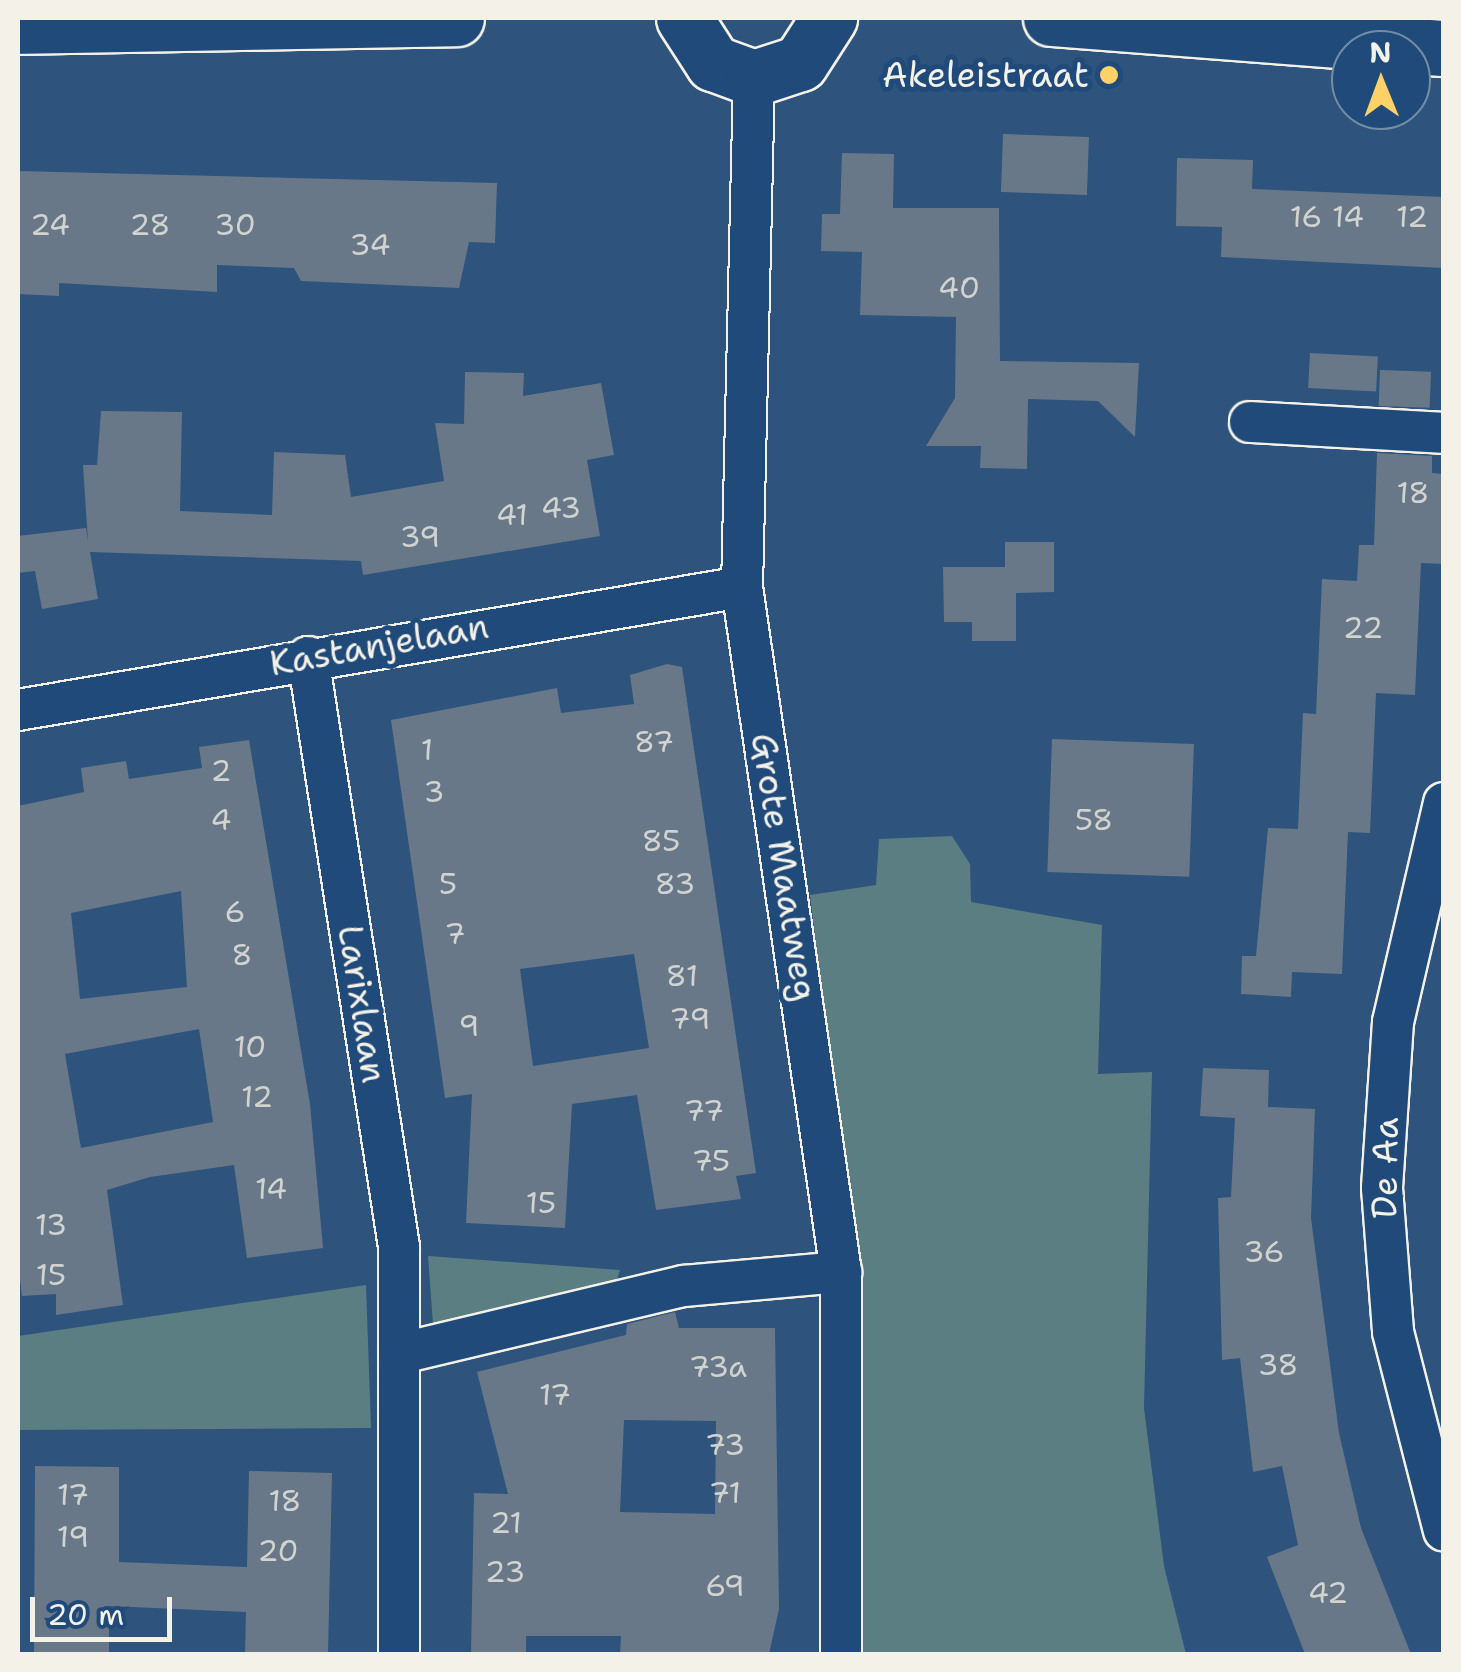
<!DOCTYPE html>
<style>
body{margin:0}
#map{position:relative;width:1461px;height:1672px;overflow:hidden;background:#2e537d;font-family:"Shantell Sans",sans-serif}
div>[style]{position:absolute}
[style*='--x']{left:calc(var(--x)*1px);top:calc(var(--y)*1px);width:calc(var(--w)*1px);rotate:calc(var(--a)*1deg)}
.green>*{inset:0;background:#5b7e83}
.building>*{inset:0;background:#697888;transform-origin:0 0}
.roads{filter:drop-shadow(2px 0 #f4f1e8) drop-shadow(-2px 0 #f4f1e8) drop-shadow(0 2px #f4f1e8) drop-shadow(0 -2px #f4f1e8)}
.street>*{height:40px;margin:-20px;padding:0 20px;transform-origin:20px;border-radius:20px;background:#1f4a7a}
.secondary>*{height:55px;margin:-27.5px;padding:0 27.5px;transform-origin:27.5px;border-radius:27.5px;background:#1f4a7a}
.dots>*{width:28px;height:28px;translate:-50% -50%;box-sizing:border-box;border:5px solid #1f4a7a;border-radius:50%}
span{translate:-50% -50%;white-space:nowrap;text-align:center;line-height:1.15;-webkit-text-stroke:10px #1f4a7a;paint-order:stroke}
.number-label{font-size:30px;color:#d1d3d0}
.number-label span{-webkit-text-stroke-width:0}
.poi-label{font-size:35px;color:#f4f1e8}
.right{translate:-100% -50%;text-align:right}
.street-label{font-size:35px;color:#f4f1e8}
.frame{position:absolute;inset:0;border:20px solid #f4f1e8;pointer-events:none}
.north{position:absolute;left:1331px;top:30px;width:100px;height:100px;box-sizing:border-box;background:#1f4a7a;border:2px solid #748da6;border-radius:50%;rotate:359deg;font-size:28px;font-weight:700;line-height:40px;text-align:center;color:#f4f1e8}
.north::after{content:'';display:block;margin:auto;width:35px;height:45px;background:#ffd166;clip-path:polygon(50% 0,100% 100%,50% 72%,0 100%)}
.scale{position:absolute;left:30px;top:1597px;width:142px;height:45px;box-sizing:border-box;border:5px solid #f4f1e8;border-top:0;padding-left:12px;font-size:30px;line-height:35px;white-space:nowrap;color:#f4f1e8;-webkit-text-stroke:8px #1f4a7a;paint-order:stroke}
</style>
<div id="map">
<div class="green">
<div style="clip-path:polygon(952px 836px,970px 864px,971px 902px,1102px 925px,1098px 1074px,1152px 1072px,1144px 1408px,1164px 1566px,1186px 1654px,863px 1654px,861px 1316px,810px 895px,876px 885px,879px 839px)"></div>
<div style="clip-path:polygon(428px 1256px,620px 1270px,616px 1283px,434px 1338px)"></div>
<div style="clip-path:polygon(366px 1285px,371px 1428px,18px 1430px,18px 1336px)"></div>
</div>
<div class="building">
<div style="left:1003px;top:134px;width:86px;height:58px;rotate:2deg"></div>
<div style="clip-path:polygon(842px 153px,894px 154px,893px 208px,999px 208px,1000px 361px,1139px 363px,1135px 437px,1098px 401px,1028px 399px,1027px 469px,980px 468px,981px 446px,926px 446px,955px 398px,956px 317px,860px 315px,862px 252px,821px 251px,822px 214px,840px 214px)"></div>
<div style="clip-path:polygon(1177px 158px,1253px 160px,1252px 189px,1444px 197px,1444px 268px,1221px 257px,1222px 227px,1176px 226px)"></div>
<div style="clip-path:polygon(18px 171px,497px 183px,495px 243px,469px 242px,459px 288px,301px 281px,294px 268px,217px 265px,217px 292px,59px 283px,59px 296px,18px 294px)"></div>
<div style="left:1310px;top:353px;width:68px;height:35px;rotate:3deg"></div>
<div style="left:1380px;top:370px;width:51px;height:36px;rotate:2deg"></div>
<div style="clip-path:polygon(465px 372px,524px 373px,523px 396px,601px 383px,614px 455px,587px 460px,600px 536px,363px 575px,361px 561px,90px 552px,98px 599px,42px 609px,35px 571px,18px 573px,18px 536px,86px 528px,88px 542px,83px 465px,97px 465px,101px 411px,182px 412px,180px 511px,272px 515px,274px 452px,345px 455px,351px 497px,444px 481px,435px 423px,464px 424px)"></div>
<div style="clip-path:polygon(1377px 453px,1432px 456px,1432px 473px,1444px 474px,1444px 564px,1421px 563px,1415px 695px,1376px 693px,1370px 833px,1348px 832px,1342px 974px,1292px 972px,1291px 997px,1241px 994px,1242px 956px,1256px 956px,1268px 828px,1298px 829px,1303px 713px,1316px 714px,1322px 579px,1357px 581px,1359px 545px,1374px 545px)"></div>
<div style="clip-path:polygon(1005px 542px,1054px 542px,1054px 592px,1016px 593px,1016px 641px,972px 641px,972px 622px,944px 622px,943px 567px,1005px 567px)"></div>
<div style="clip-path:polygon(evenodd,667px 664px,682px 667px,756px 1173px,736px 1176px,741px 1199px,656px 1210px,637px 1095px,572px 1104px,565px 1228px,466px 1223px,472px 1094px,445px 1098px,391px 720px,557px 688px,561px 713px,634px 704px,630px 675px,667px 664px,634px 954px,649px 1048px,533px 1066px,520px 969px,634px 954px)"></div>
<div style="left:1052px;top:739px;width:142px;height:133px;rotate:2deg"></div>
<div style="clip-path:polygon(evenodd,249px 740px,310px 1104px,323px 1248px,247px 1258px,234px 1165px,150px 1177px,107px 1190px,123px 1305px,56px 1315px,56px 1294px,22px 1296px,18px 1264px,18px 806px,84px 792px,81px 768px,126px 761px,129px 779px,202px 768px,199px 747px,249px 740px,181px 891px,187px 987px,80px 999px,71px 913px,181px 891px,249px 740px,199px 1029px,213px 1122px,81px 1148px,65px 1054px,199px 1029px)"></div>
<div style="clip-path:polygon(1203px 1068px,1269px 1070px,1268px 1107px,1315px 1109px,1311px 1218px,1339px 1433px,1361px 1528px,1411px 1654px,1305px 1654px,1267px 1557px,1298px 1545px,1282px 1466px,1253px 1472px,1240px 1358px,1222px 1360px,1218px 1198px,1231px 1197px,1235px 1118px,1200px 1116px)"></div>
<div style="clip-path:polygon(evenodd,675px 1312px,679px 1328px,775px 1328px,779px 1609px,769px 1654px,620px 1654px,621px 1636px,526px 1636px,526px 1654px,471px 1654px,474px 1493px,508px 1494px,477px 1372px,626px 1335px,627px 1324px,675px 1312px,624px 1420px,716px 1421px,715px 1514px,620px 1512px,624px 1420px)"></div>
<div style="clip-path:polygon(35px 1466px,119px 1467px,119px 1562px,247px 1567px,249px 1471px,332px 1473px,328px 1654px,245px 1654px,246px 1612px,109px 1606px,109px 1654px,34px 1654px)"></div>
</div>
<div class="roads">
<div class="street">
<div style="--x:754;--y:78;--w:509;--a:91.35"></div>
<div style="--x:742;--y:587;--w:692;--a:81.78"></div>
<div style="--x:841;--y:1272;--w:382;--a:90"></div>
<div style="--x:1250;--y:422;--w:194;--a:3.2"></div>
<div style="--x:308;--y:657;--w:597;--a:81.23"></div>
<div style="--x:399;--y:1247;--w:407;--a:90"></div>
<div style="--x:18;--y:710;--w:734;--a:-9.64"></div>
<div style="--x:1444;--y:803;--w:225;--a:103.1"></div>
<div style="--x:1393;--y:1022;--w:166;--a:93.8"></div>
<div style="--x:1382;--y:1188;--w:144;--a:85.6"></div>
<div style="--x:1393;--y:1332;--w:205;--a:75.6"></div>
<div style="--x:402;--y:1353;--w:290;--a:-13.4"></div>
<div style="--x:684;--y:1286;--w:158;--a:-5.1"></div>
</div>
<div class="secondary">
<div style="--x:684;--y:18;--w:54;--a:57.2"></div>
<div style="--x:713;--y:63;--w:44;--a:20.1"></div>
<div style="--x:754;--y:78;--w:48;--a:-18.1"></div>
<div style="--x:800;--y:63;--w:54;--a:-57.2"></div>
<div style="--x:1051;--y:18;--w:394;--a:4.4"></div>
<div style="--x:18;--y:26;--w:438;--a:-1"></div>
</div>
</div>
<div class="dots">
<div style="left:1109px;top:75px;background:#ffd166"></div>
</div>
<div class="number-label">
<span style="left:1306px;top:217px">16</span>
<span style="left:1348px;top:217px">14</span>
<span style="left:1412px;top:217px">12</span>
<span style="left:50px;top:225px">24</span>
<span style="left:150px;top:225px">28</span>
<span style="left:235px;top:225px">30</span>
<span style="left:370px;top:245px">34</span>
<span style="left:959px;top:288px">40</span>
<span style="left:1413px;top:493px">18</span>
<span style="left:561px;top:508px">43</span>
<span style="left:512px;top:515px">41</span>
<span style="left:420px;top:537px">39</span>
<span style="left:1363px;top:628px">22</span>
<span style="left:654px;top:742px">87</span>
<span style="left:427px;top:750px">1</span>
<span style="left:221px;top:771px">2</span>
<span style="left:434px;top:792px">3</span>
<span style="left:221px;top:820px">4</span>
<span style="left:1094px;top:820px">58</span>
<span style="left:661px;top:841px">85</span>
<span style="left:448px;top:884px">5</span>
<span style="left:675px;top:884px">83</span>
<span style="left:235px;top:912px">6</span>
<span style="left:455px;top:934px">7</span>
<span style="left:242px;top:955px">8</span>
<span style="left:682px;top:976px">81</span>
<span style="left:690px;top:1019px">79</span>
<span style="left:469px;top:1026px">9</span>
<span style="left:250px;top:1047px">10</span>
<span style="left:257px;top:1097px">12</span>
<span style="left:704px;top:1111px">77</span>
<span style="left:711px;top:1161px">75</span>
<span style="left:271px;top:1189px">14</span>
<span style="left:541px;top:1203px">15</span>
<span style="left:51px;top:1225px">13</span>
<span style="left:1264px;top:1252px">36</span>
<span style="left:51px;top:1275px">15</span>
<span style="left:1278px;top:1365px">38</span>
<span style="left:718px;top:1367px">73a</span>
<span style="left:555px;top:1395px">17</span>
<span style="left:725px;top:1445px">73</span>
<span style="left:725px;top:1493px">71</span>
<span style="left:73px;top:1495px">17</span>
<span style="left:285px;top:1501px">18</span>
<span style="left:506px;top:1523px">21</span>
<span style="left:73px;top:1537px">19</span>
<span style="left:278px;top:1551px">20</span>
<span style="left:505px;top:1572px">23</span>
<span style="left:725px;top:1586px">69</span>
<span style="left:1328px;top:1593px">42</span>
</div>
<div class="poi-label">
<span class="right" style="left:1089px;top:75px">Akeleistraat</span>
</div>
<div class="street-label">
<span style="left:379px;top:645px;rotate:-10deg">Kastanjelaan</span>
<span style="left:784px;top:867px;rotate:81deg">Grote Maatweg</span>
<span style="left:362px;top:1004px;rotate:81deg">Larixlaan</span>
<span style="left:1385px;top:1168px;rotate:-89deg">De Aa</span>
</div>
<div class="frame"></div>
<div class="north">N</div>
<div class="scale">20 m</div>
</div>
